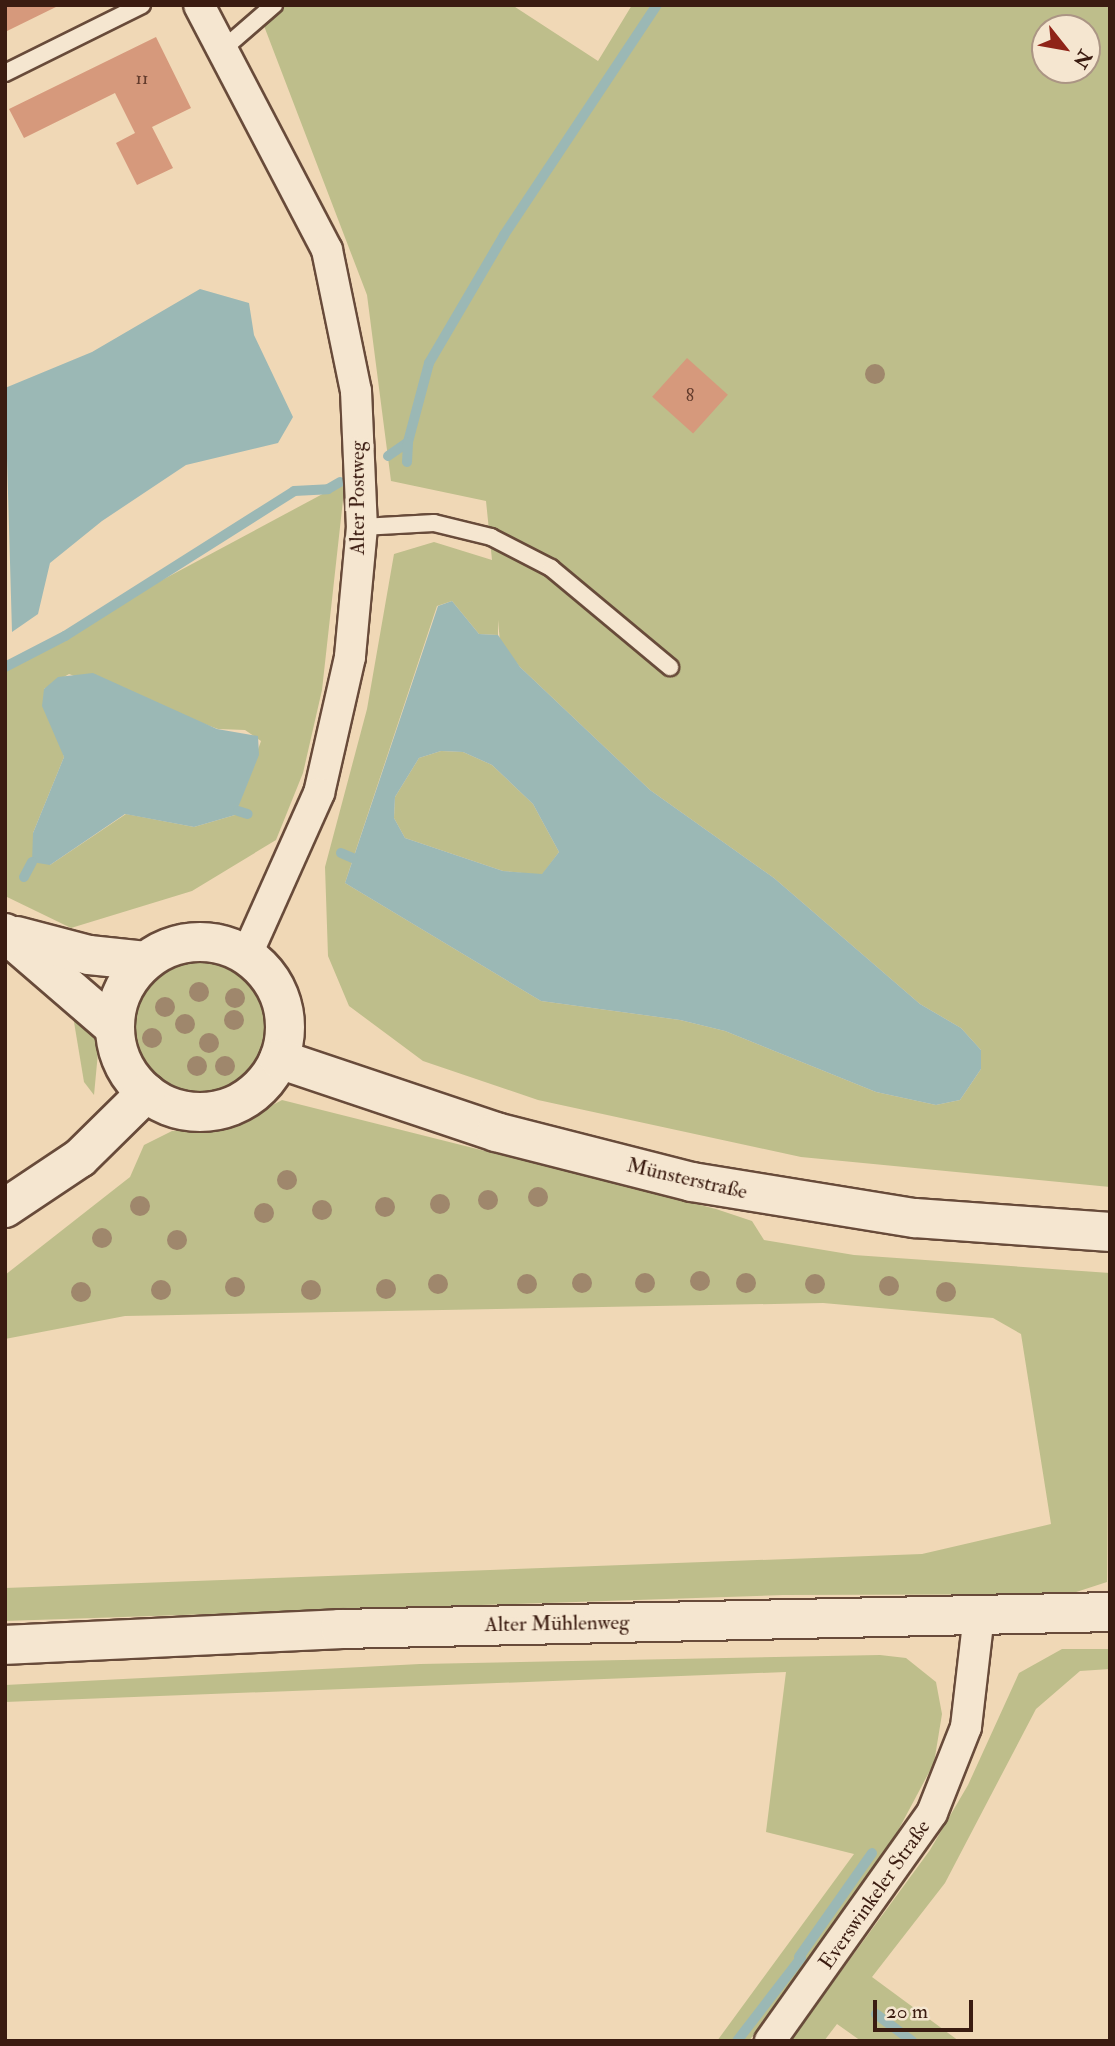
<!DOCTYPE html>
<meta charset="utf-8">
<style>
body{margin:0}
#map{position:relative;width:1115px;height:2046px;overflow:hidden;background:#f0d8b6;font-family:"IM FELL Double Pica",serif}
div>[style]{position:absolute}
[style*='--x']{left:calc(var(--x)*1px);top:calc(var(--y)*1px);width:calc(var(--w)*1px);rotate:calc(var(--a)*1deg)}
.green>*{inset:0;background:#bebe8b}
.round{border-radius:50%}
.water>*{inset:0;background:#9bb8b5}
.stream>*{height:10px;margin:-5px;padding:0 5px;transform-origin:5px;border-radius:5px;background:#9bb8b5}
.building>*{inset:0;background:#d6997c;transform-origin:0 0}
.roads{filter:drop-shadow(2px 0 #684b3a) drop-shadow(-2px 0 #684b3a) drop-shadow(0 2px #684b3a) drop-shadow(0 -2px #684b3a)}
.lane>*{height:16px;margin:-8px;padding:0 8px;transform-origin:8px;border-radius:8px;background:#f5e6d0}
.street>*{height:30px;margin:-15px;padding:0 15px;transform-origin:15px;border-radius:15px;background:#f5e6d0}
.secondary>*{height:38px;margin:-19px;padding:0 19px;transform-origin:19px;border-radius:19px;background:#f5e6d0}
.secondary>.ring{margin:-19px;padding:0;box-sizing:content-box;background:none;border:38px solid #f5e6d0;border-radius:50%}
.trees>*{width:20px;height:20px;margin:-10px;border-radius:50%;background:#9f876c}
span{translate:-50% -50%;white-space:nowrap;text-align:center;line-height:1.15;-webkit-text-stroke:7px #f5e6d0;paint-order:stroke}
.number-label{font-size:18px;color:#623b2c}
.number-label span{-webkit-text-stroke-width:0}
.street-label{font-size:21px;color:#3b1c11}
.frame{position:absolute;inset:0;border:7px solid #3b1c11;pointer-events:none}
.north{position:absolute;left:1031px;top:14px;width:70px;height:70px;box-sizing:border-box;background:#f5e6d0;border:2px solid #ab9584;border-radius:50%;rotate:121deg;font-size:19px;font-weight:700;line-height:28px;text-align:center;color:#3b1c11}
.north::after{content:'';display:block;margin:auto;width:24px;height:32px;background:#8f2418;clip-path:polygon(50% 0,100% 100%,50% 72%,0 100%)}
.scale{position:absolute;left:873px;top:2000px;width:100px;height:32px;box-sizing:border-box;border:4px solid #3b1c11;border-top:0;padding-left:9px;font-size:21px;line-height:24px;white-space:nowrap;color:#3b1c11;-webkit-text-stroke:5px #f5e6d0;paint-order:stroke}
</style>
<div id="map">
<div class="green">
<div style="clip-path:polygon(evenodd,256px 5px,512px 5px,598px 61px,632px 5px,1110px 5px,1110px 1187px,801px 1157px,538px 1100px,423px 1061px,349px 1006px,328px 956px,325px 867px,367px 709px,394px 554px,434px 542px,492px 560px,486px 501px,391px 481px,367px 295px,256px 5px,1045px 28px,1087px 28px,1087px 70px,1045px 70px,1045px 28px,256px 5px,452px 601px,479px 634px,498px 635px,498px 620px,500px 642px,520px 667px,650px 790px,774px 878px,920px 1004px,961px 1028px,981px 1050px,981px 1069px,960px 1100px,936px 1105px,876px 1092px,725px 1031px,680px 1020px,541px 1001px,345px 883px,437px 606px,452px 601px)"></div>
<div style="clip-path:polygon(evenodd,345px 482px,322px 690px,303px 773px,276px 840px,192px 891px,71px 928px,5px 896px,5px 664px,345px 482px,69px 674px,218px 729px,245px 730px,261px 741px,235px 815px,194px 827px,126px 814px,50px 865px,33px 833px,64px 757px,44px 689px,69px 674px)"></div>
<div style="clip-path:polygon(441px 751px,463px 752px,492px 765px,533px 804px,559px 852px,542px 875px,503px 871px,405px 838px,394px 818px,395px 797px,419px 758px)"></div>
<div class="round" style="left:133px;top:961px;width:134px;height:134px"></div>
<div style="clip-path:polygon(72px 1010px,99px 1042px,94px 1095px,84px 1082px)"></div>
<div style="clip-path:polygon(282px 1100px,716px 1209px,752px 1221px,764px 1240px,854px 1255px,1110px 1273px,1107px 1582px,1070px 1594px,783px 1595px,5px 1621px,5px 1588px,922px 1554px,1051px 1524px,1021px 1334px,993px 1318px,823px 1303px,125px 1316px,5px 1339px,5px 1275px,130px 1177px,144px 1145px,172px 1131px,228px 1129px)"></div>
<div style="clip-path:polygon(1062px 1649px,1110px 1649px,1110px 1669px,1080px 1671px,1036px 1709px,945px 1883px,872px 1977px,959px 2041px,861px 2041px,837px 2024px,824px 2041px,790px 2041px,930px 1850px,968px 1785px,1019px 1673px)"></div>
<div style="clip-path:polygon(880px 1655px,906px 1658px,936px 1682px,942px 1714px,934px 1763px,884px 1857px,749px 2041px,717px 2041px,854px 1854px,766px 1832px,786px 1672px,5px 1702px,5px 1685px,420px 1664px)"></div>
</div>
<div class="water">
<div style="clip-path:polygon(200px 289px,249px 303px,254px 335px,293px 417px,278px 443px,186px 465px,102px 521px,50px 563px,38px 614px,12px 632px,5px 388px,92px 352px)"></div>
<div style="clip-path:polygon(evenodd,452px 601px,479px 634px,498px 635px,520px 667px,650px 790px,774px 878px,920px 1004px,961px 1028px,981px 1050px,981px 1069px,960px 1100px,936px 1105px,876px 1092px,725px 1031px,680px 1020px,541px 1001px,345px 883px,438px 606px,452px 601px,441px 751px,463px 752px,492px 765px,533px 804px,559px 852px,542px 874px,503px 871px,405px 838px,394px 818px,395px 797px,419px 758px,441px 751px)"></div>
<div style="clip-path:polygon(93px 673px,217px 729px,258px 736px,259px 755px,235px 815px,194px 827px,125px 814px,50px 865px,32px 862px,33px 833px,64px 757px,42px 706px,44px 689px,58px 677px)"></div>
</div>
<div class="stream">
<div style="--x:388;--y:456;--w:24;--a:-35"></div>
<div style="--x:408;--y:442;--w:82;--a:-75.1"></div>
<div style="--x:429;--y:363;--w:148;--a:-59.6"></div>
<div style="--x:504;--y:235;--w:276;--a:-56.4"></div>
<div style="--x:407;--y:462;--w:20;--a:-87"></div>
<div style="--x:5;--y:667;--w:68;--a:-27.3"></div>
<div style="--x:65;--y:636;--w:271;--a:-32.3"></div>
<div style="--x:294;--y:491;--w:34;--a:-3"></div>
<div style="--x:328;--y:489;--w:14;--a:-30"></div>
<div style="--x:238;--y:811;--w:10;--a:17"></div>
<div style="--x:341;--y:853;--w:13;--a:23"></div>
<div style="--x:24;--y:877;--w:17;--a:-62"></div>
<div style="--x:799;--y:1957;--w:127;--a:-54.9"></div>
<div style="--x:876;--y:2014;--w:45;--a:36.9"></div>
<div style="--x:737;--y:2041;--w:105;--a:-52.4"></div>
</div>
<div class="building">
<div style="clip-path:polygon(5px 5px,60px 5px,5px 32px)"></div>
<div style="clip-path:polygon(156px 37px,191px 108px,152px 127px,173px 168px,137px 185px,116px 143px,135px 133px,115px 93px,24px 138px,9px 109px)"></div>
<div style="left:687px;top:358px;width:55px;height:52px;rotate:42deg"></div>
</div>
<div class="roads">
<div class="lane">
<div style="--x:222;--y:50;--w:69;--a:-40.9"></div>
<div style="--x:5;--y:73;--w:153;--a:-26.4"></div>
<div style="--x:362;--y:527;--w:72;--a:-3.2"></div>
<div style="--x:434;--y:523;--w:59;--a:13.8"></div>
<div style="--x:491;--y:537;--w:68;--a:27.3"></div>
<div style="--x:551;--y:568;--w:155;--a:39.8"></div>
</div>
<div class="street">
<div style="--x:199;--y:5;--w:276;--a:62.4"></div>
<div style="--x:327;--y:250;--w:144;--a:78.4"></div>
<div style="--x:356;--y:391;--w:136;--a:87.5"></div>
<div style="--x:362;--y:527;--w:131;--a:95.3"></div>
<div style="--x:350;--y:657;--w:139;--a:102.8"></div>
<div style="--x:319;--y:793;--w:179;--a:114.1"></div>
<div style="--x:770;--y:2041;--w:280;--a:-54.6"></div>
<div style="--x:932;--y:1813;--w:92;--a:-68.4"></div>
<div style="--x:966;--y:1727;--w:114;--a:-83.4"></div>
</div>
<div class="secondary">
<div style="--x:5;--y:933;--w:145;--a:40.8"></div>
<div style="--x:17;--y:936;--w:74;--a:14.8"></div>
<div style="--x:89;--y:955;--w:57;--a:6"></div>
<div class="ring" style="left:115px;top:942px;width:132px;height:132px"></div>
<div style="--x:279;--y:1059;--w:229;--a:18.6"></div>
<div style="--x:496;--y:1132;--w:202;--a:14.3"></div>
<div style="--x:692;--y:1182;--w:226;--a:9.2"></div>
<div style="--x:915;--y:1218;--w:196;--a:4.1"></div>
<div style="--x:5;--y:1208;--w:90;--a:-33.7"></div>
<div style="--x:80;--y:1158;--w:93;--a:-44.6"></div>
<div style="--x:5;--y:1645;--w:335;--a:-2.7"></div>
<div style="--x:340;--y:1629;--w:770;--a:-1.26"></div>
</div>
</div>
<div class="trees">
<div style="left:875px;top:374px"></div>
<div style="left:199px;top:992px"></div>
<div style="left:235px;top:998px"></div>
<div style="left:165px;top:1007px"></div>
<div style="left:234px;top:1020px"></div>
<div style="left:185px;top:1024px"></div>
<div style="left:152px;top:1038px"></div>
<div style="left:209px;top:1043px"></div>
<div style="left:197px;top:1066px"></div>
<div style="left:225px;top:1066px"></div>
<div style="left:287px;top:1180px"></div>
<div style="left:538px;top:1197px"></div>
<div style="left:488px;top:1200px"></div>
<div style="left:440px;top:1204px"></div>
<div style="left:140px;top:1206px"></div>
<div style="left:385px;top:1207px"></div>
<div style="left:322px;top:1210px"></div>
<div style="left:264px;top:1213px"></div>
<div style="left:102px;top:1238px"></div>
<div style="left:177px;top:1240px"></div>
<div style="left:700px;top:1281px"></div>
<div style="left:582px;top:1283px"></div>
<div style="left:645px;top:1283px"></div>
<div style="left:746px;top:1283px"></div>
<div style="left:438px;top:1284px"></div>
<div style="left:527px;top:1284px"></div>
<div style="left:815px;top:1284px"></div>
<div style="left:889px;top:1286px"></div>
<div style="left:235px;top:1287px"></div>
<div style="left:386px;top:1289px"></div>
<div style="left:161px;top:1290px"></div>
<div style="left:311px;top:1290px"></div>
<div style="left:81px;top:1292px"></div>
<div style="left:946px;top:1292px"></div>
</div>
<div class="number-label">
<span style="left:142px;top:79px">11</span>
<span style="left:690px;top:396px">8</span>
</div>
<div class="street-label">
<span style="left:358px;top:498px;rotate:-90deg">Alter Postweg</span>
<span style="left:687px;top:1179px;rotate:13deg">Münsterstraße</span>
<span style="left:557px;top:1624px;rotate:-1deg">Alter Mühlenweg</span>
<span style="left:875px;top:1895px;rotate:-55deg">Everswinkeler Straße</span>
</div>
<div class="frame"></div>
<div class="north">N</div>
<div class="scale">20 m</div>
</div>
